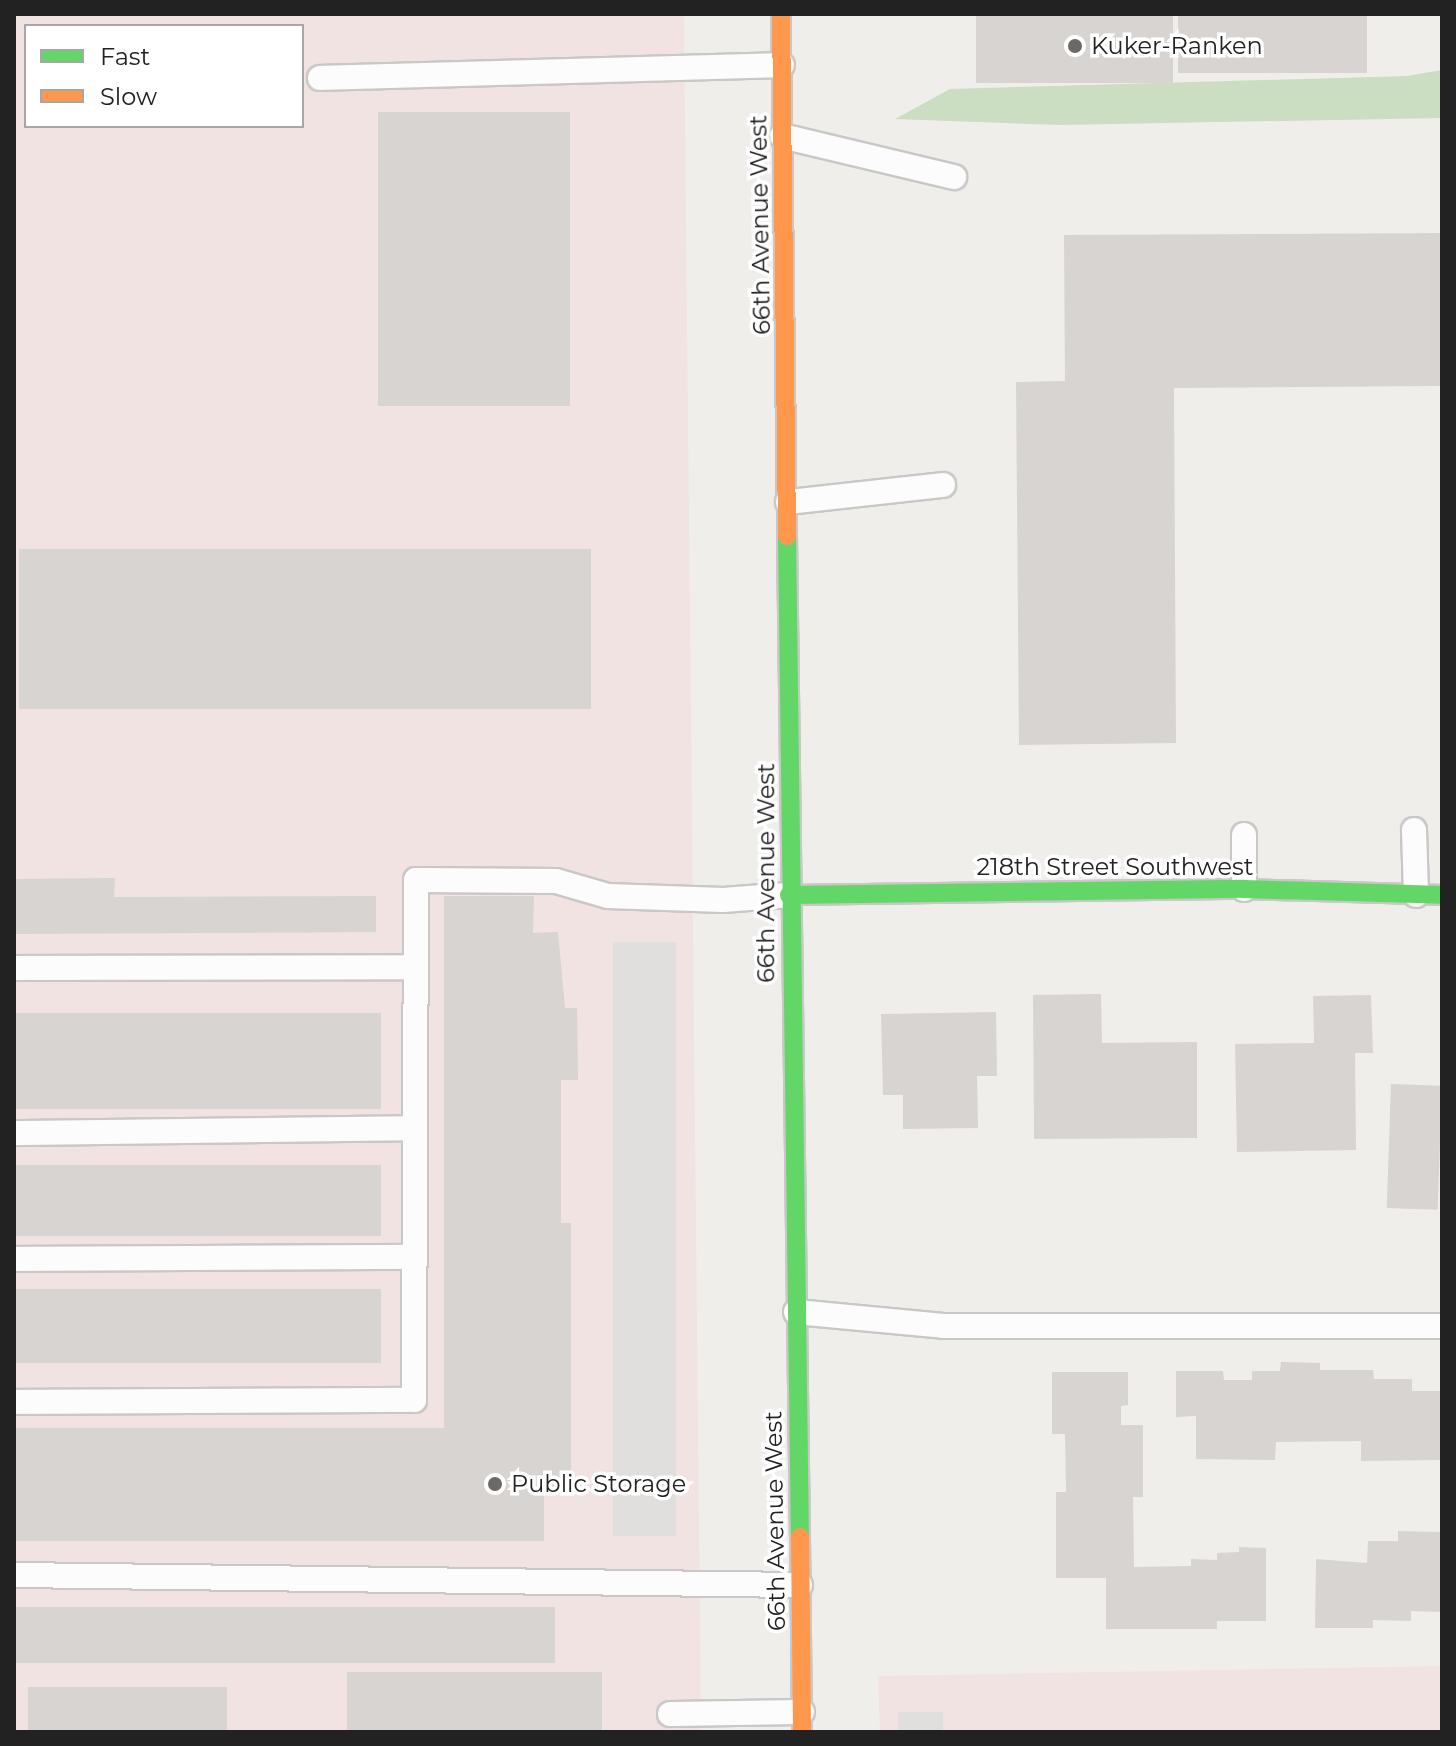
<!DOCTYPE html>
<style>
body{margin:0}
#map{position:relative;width:1456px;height:1746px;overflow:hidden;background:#f0eeeb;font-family:Montserrat,sans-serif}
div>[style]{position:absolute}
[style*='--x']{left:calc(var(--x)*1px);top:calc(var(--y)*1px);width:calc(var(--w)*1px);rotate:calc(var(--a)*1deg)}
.commercial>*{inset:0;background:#f1e3e1}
.forest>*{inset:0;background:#cbdec1}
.parking>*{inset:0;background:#e0dfde;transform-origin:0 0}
.building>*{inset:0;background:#d7d4d2;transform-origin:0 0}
.roads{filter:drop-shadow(2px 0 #c9c8c7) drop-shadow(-2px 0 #c9c8c7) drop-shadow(0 2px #c9c8c7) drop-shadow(0 -2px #c9c8c7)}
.lane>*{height:24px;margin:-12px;padding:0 12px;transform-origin:12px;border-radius:12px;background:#fdfcfc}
.fast>*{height:18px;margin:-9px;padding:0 9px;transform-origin:9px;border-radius:9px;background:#63d668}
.slow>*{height:18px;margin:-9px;padding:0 9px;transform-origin:9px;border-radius:9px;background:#ff974d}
.dots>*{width:22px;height:22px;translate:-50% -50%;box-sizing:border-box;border:4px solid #fff;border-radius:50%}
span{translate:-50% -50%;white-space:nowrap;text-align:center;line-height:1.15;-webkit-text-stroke:7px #fff;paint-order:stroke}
.poi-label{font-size:24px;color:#222}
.left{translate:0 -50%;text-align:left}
.street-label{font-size:24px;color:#222}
.frame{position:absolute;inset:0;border:16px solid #222;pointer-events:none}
.legend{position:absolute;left:24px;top:24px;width:280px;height:104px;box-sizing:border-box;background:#fff;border:2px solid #a7a7a7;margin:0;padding:10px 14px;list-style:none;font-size:24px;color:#222}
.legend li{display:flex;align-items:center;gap:16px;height:40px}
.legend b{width:40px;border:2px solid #a7a7a7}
</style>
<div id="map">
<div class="commercial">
<div style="clip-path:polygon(evenodd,14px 14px,684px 14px,701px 1732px,14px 1732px,14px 14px,26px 26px,302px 26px,302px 126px,26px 126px,26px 26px)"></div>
<div style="clip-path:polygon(1442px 1666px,1442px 1732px,880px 1732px,878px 1676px)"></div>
</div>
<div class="forest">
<div style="clip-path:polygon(1442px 70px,1442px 118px,1060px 125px,895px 119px,950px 89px,1407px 76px)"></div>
</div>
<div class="parking">
<div style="left:613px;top:942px;width:63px;height:594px"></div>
<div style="left:898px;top:1712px;width:45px;height:20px"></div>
</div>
<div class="building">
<div style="left:976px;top:14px;width:197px;height:69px"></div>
<div style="left:1178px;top:14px;width:189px;height:59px"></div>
<div style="left:378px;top:112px;width:192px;height:294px"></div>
<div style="clip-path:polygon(1442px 233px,1442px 386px,1174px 388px,1176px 743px,1019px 745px,1016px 382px,1065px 381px,1064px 235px)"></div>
<div style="left:19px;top:549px;width:572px;height:160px"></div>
<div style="clip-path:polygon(115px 878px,114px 897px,376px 896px,376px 932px,14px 934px,14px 879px)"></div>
<div style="clip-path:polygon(444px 896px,534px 896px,533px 933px,558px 932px,565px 1008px,577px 1008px,578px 1080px,561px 1080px,561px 1223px,571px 1223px,571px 1493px,544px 1493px,544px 1541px,14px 1541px,14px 1428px,444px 1428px)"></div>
<div style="clip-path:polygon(1101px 994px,1102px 1043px,1197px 1042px,1197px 1138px,1034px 1139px,1033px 995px)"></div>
<div style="clip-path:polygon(1371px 995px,1373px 1053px,1355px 1053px,1356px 1150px,1237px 1152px,1235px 1044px,1314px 1043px,1313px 996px)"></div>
<div style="clip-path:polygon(996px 1012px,997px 1076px,977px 1076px,978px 1128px,903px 1129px,903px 1095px,883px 1095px,881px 1014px)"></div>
<div style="left:14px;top:1013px;width:367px;height:96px"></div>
<div style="left:1391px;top:1084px;width:51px;height:124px;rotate:2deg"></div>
<div style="left:14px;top:1165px;width:367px;height:71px"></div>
<div style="left:381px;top:1289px;width:74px;height:367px;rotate:90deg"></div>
<div style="clip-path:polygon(1281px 1362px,1320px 1363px,1320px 1370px,1373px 1370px,1374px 1379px,1412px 1379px,1412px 1391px,1442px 1391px,1442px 1460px,1361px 1461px,1361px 1441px,1276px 1442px,1275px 1460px,1196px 1459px,1196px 1416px,1176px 1417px,1176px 1371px,1223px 1371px,1224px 1380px,1252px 1380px,1252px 1371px,1280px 1371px)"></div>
<div style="clip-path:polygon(1052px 1372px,1128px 1372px,1128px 1405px,1121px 1406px,1121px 1425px,1143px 1425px,1143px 1497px,1133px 1497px,1134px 1567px,1191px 1566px,1191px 1559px,1217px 1560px,1217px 1553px,1239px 1552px,1239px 1547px,1266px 1548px,1266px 1621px,1217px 1621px,1217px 1629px,1106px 1629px,1106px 1578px,1056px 1578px,1056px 1492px,1066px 1492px,1065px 1434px,1052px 1434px)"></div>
<div style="clip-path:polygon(1398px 1531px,1442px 1532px,1442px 1612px,1411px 1611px,1411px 1621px,1373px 1620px,1373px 1628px,1315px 1628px,1316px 1559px,1367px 1563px,1368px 1541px,1398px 1541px)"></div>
<div style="left:14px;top:1607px;width:541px;height:56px"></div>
<div style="left:602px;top:1672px;width:60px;height:255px;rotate:90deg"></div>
<div style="left:227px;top:1687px;width:45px;height:199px;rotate:90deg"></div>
</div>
<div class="roads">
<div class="lane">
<div style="--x:320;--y:78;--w:462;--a:-1.6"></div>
<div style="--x:782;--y:136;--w:177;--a:13.4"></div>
<div style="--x:788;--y:502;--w:156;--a:-6.3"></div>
<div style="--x:1414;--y:830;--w:65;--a:88.2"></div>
<div style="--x:1244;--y:889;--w:54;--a:-90"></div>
<div style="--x:14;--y:968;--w:402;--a:-0.1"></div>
<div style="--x:14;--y:1133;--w:401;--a:-0.7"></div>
<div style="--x:14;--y:1259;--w:400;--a:-0.3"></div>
<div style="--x:796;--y:1312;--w:148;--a:5.4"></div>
<div style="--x:943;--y:1326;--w:499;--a:0"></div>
<div style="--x:14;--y:1402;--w:400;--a:-0.3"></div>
<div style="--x:414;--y:1400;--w:520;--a:-89.78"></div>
<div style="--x:416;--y:880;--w:140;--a:0.4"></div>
<div style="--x:556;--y:881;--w:54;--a:16.1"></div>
<div style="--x:608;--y:896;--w:115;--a:2"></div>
<div style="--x:723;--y:900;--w:66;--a:-4.3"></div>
<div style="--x:14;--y:1575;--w:786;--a:0.73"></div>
<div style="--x:670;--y:1714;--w:132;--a:-0.9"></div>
</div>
<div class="fast">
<div style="--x:787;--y:536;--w:1001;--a:89.26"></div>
<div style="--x:789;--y:895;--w:455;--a:-0.8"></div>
<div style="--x:1244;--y:889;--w:198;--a:1.7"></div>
</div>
<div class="slow">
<div style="--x:781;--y:14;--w:522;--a:89.34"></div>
<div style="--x:800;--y:1537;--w:195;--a:89.4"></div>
</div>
</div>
<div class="dots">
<div style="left:1075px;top:46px;background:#6a6968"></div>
<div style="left:495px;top:1484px;background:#6a6968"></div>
</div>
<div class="poi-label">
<span class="left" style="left:1091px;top:46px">Kuker-Ranken</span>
<span class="left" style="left:511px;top:1484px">Public Storage</span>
</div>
<div class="street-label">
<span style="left:760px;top:225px;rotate:-91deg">66th Avenue West</span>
<span style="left:1115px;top:867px">218th Street Southwest</span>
<span style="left:766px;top:873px;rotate:-90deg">66th Avenue West</span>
<span style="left:775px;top:1521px;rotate:-91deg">66th Avenue West</span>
</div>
<div class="frame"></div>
<ul class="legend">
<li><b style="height:10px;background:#63d668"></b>Fast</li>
<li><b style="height:10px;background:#ff974d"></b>Slow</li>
</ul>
</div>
